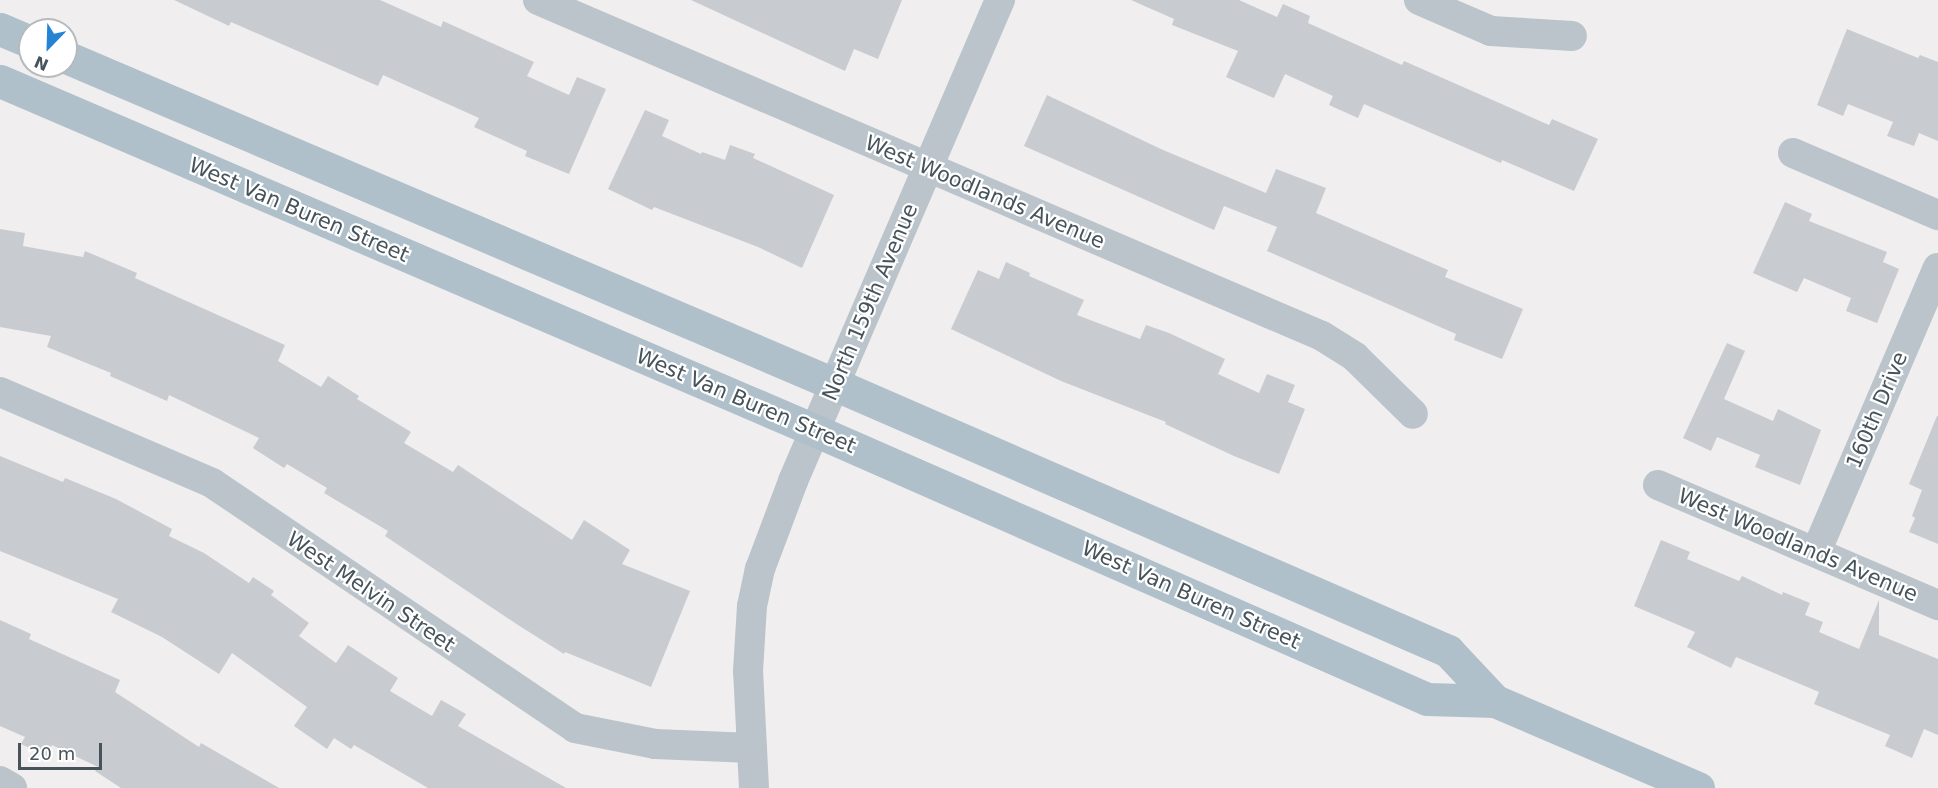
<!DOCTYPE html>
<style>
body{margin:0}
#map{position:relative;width:1938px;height:788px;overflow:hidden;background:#f0eeee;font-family:"DejaVu Sans",sans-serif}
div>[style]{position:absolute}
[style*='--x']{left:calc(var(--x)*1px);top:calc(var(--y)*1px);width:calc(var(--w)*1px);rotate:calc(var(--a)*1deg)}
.building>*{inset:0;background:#c8ccd0}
.minor>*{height:30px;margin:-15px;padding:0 15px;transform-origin:15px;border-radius:15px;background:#bac4ca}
.primary>*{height:33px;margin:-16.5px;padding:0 16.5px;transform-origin:16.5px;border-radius:16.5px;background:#afc0cb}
span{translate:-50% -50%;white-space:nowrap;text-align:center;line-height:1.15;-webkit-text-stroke:4.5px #fff;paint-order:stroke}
.street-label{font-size:21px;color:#47535a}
.north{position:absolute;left:18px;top:18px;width:60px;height:60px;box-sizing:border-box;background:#fff;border:2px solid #b5babd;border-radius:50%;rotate:203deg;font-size:16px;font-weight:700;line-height:24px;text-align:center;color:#47535a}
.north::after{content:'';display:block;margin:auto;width:21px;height:27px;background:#2583d4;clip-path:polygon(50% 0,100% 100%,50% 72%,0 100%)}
.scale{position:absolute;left:18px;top:743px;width:84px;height:27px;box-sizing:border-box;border:3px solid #47535a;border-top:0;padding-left:8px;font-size:18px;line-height:21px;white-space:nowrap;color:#47535a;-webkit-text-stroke:4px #fff;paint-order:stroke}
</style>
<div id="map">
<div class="building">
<div style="clip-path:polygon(174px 0,380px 0,441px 27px,443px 21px,534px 62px,527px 76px,569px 95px,577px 77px,606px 89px,569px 174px,525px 156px,527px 151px,474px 127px,479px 118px,383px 75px,378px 86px,231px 22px,229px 26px)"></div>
<div style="clip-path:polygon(691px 0,902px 0,878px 59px,854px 49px,845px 71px)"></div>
<div style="clip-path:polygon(1131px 0,1239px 0,1277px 17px,1283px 4px,1310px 16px,1308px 23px,1402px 65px,1404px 61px,1549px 125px,1552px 119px,1598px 139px,1574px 191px,1502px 160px,1501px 163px,1364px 104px,1358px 118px,1329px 105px,1333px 96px,1285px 74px,1274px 98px,1226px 77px,1238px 51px,1172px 25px,1174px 19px)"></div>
<div style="clip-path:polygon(1847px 29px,1918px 58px,1920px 55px,1938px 62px,1938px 141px,1919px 133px,1914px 146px,1887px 136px,1893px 122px,1848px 104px,1843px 116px,1817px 105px)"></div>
<div style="clip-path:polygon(1047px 95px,1163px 150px,1266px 193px,1276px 169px,1326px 188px,1316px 213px,1448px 270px,1445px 277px,1523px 309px,1502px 359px,1454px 340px,1456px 334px,1267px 251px,1277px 227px,1224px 206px,1214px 230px,1024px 146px)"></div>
<div style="clip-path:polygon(645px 110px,669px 120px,662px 136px,701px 154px,702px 152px,725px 160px,730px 145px,755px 154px,753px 158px,834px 195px,802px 268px,758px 247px,654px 207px,652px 210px,608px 189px)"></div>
<div style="clip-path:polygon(1785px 202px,1812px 214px,1809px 221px,1887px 252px,1883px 262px,1899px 269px,1877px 323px,1846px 311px,1851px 298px,1804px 278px,1797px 292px,1753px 273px)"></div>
<div style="clip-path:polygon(0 229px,25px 233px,23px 246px,83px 257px,85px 251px,137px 273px,135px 278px,285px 345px,278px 361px,321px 387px,328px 376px,359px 396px,357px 399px,411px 432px,404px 443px,453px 472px,458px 465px,572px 540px,584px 520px,630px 550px,622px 564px,690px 591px,651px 687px,565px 652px,564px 654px,518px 625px,385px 536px,388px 531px,324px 493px,327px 488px,287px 464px,284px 468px,253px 448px,259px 438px,169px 395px,167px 401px,110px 376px,111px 373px,47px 347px,51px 336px,0 327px)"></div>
<div style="clip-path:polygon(1006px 262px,1030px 273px,1029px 276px,1084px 300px,1077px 315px,1140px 339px,1146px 325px,1169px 333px,1225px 359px,1218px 374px,1259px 393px,1267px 374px,1295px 385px,1288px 402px,1305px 409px,1279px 474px,1234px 456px,1165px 424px,1166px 422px,1061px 381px,951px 329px,978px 270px,999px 279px)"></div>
<div style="clip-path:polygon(1727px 343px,1745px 351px,1724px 399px,1773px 421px,1778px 409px,1821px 430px,1800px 485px,1755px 467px,1760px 455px,1717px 437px,1711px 451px,1683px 438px)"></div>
<div style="clip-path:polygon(1937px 416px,1938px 416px,1938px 544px,1909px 532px,1915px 518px,1912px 516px,1922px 490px,1909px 484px)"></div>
<div style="clip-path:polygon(0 456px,63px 482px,65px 478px,116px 499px,172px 529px,169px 536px,204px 553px,249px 583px,253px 577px,274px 591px,271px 595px,309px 623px,299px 636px,336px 663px,348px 645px,398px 678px,390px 691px,432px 716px,441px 700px,466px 714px,458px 726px,566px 788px,428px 788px,354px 745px,351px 749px,334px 738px,327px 749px,294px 726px,307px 707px,232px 653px,219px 674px,162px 637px,111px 612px,118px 599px,0 551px)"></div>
<div style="clip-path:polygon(1661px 540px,1690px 552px,1687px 559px,1739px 581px,1742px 576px,1782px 595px,1783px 592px,1810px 603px,1805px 615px,1823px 622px,1819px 632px,1859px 649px,1879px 600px,1879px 635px,1938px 659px,1938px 735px,1924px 729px,1912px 758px,1885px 746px,1890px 735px,1814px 704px,1819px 692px,1736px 657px,1731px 668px,1687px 647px,1695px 632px,1634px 606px)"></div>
<div style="clip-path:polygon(0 620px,31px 634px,29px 639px,120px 680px,115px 692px,199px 747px,201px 743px,279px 788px,121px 788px,95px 771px,98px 767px,52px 745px,47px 756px,21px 744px,25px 737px,0 726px)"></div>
</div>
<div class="minor">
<div style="--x:538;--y:0;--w:853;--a:23.2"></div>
<div style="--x:1322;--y:336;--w:39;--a:32"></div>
<div style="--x:1355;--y:357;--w:81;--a:44.5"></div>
<div style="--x:1419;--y:0;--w:78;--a:23.3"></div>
<div style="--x:1491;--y:31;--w:81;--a:3.5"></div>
<div style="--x:1793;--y:153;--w:158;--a:23.2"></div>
<div style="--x:0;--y:392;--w:231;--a:23.2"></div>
<div style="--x:212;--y:483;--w:438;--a:34"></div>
<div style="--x:575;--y:728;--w:82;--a:11.3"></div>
<div style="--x:655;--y:744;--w:97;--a:2.4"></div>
<div style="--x:1658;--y:485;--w:305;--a:23.2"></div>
<div style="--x:1816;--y:552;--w:309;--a:-66.8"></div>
<div style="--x:0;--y:781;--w:14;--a:30"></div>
<div style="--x:754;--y:788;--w:117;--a:-92.9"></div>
<div style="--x:748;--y:671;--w:65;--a:-86.5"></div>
<div style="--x:752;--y:606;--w:38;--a:-78"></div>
<div style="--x:760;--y:569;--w:94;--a:-69.4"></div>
<div style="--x:793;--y:481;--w:524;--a:-66.72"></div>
</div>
<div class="primary">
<div style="--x:0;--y:29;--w:33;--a:23"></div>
<div style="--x:66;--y:57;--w:835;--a:23.06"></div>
<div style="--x:834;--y:384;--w:670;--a:23.5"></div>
<div style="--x:1448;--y:651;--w:69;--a:46.8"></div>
<div style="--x:0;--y:81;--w:886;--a:23.21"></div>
<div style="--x:814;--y:430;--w:669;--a:23.69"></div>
<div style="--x:1427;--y:699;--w:68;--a:1.7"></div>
<div style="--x:1495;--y:701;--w:221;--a:23.2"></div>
</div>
<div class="street-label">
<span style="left:985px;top:192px;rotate:23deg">West Woodlands Avenue</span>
<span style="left:299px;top:210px;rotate:23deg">West Van Buren Street</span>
<span style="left:870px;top:302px;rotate:-67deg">North 159th Avenue</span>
<span style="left:746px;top:401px;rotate:23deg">West Van Buren Street</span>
<span style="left:1877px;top:410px;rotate:-67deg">160th Drive</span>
<span style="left:1798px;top:545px;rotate:23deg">West Woodlands Avenue</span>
<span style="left:371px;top:592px;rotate:34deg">West Melvin Street</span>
<span style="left:1191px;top:595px;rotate:24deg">West Van Buren Street</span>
</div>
<div class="north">N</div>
<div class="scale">20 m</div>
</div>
